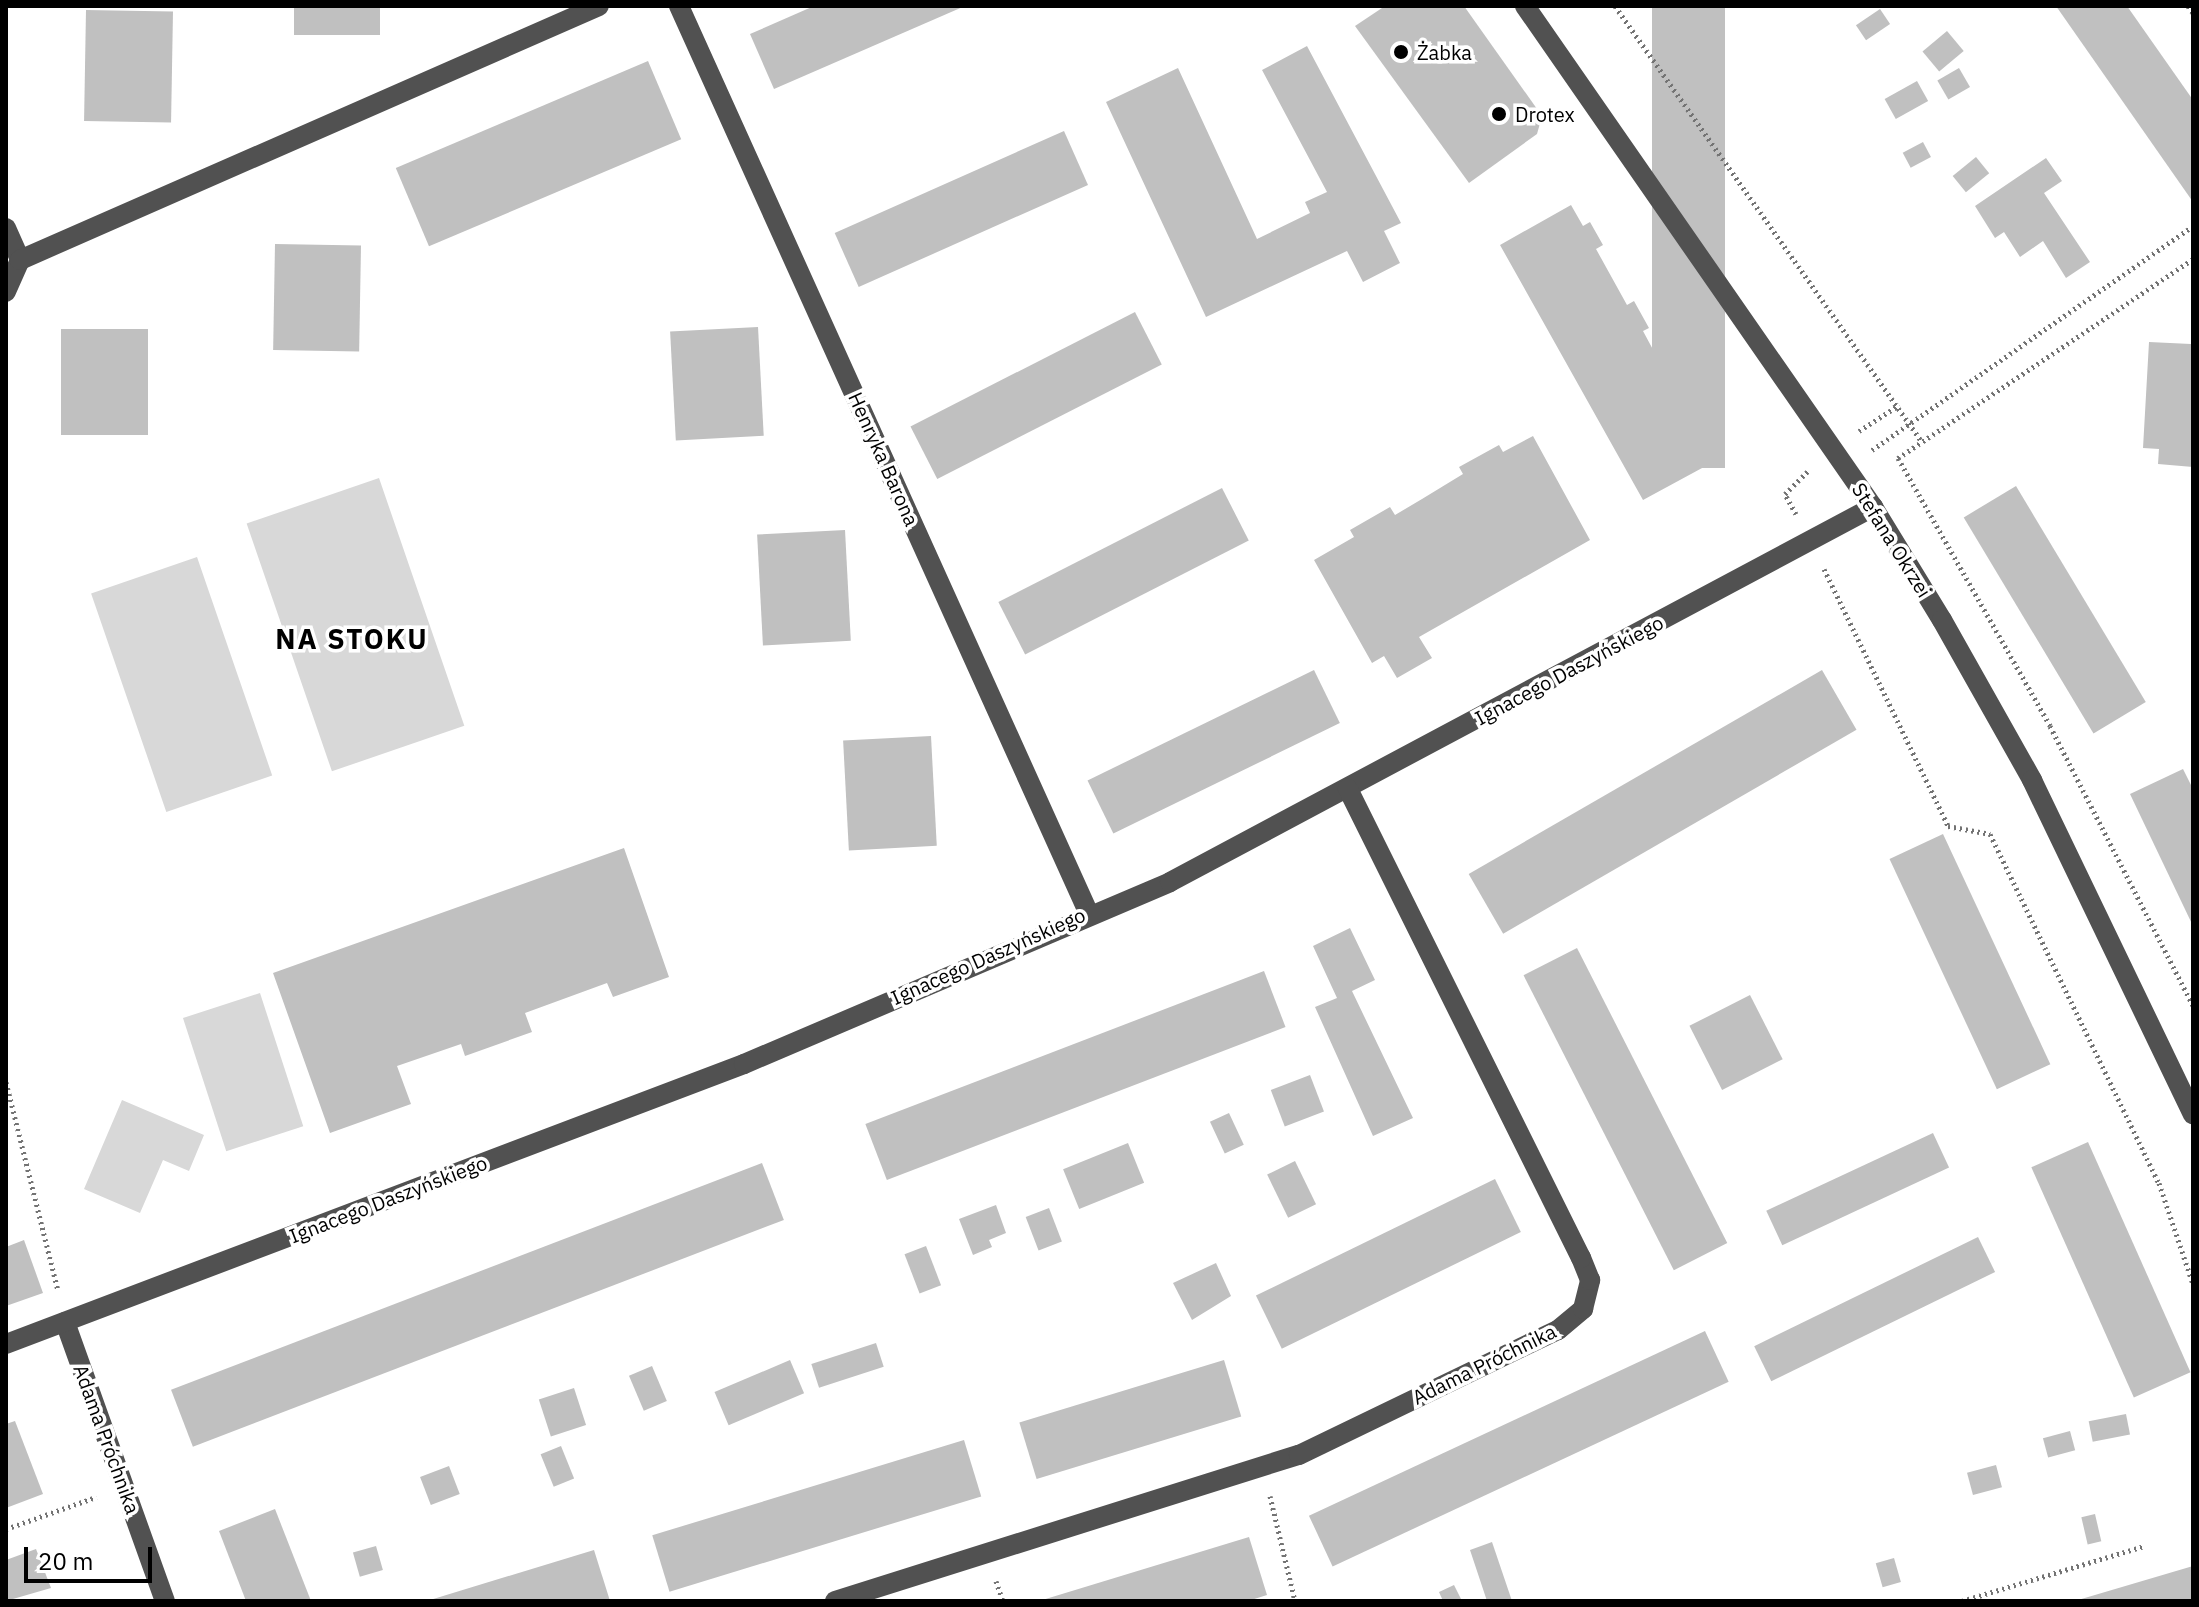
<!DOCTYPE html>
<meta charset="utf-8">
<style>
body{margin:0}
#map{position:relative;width:2199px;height:1607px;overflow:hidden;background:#fff;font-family:"IBM Plex Sans",sans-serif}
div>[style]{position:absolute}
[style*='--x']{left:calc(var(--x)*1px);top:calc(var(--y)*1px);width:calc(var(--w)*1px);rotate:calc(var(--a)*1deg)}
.green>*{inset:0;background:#d8d8d8;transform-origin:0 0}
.building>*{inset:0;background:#c0c0c0;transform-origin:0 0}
.path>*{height:5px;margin-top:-2.5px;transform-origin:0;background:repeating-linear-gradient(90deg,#737373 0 2px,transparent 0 6px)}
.minor>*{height:20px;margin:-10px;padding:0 10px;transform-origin:10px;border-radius:10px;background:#515151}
.dots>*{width:22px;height:22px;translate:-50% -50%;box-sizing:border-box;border:4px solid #fff;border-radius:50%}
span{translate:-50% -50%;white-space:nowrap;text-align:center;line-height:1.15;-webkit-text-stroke:7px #fff;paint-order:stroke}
.poi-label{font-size:20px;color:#000}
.left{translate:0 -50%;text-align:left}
.street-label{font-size:20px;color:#000}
.district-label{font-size:28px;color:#000;font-weight:700;letter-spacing:2px}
.frame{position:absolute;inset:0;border:8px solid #000;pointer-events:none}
.scale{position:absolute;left:24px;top:1547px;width:128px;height:36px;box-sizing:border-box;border:4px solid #000;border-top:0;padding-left:10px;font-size:24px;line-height:28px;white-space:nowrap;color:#000;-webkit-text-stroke:6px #fff;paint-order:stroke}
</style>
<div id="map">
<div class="green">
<div style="left:379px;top:478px;width:262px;height:140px;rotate:71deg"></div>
<div style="left:197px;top:557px;width:231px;height:112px;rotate:71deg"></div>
<div style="left:260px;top:993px;width:140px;height:81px;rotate:72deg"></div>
<div style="clip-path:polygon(122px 1100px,204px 1135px,189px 1171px,163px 1160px,140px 1213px,84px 1189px)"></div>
</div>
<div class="building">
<div style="left:294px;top:6px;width:86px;height:29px"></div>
<div style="clip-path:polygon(814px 6px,965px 6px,774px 89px,750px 34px)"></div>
<div style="clip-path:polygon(1385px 6px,1464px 6px,1542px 116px,1537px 134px,1469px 183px,1355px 26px)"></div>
<div style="left:1652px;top:6px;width:73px;height:462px"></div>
<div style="clip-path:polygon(2056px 6px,2127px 6px,2193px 100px,2193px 202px)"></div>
<div style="left:1880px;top:9px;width:18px;height:29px;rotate:56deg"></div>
<div style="left:86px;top:10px;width:87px;height:111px;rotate:1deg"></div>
<div style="left:1947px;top:31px;width:26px;height:32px;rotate:50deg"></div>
<div style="clip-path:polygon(1307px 46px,1401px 223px,1384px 231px,1400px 263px,1363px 282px,1347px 251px,1206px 317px,1106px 102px,1178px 68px,1257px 239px,1310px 213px,1305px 202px,1327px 192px,1262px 70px)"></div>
<div style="left:648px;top:61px;width:85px;height:274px;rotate:67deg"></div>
<div style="left:1959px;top:68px;width:22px;height:25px;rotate:60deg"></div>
<div style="left:1917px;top:81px;width:23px;height:37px;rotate:61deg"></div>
<div style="left:1064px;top:131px;width:59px;height:251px;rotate:66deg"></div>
<div style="left:1923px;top:142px;width:17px;height:23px;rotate:62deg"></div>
<div style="left:1976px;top:157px;width:21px;height:30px;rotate:51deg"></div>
<div style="clip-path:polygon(2046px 158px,2062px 181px,2044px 193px,2090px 262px,2066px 278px,2043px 241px,2020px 257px,2004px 232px,1995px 238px,1975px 206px)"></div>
<div style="clip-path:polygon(1571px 205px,1583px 226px,1590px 222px,1603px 245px,1596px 249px,1627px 305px,1634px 301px,1649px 328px,1643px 331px,1672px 385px,1677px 382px,1691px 407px,1686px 409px,1715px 461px,1643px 500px,1500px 245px)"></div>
<div style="left:275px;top:244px;width:86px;height:106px;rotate:1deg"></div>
<div style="left:1135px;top:312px;width:59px;height:252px;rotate:63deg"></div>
<div style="left:758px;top:327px;width:109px;height:88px;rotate:87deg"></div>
<div style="left:61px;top:329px;width:87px;height:106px"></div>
<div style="clip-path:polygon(2149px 342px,2191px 344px,2193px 467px,2158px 464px,2159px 449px,2143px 448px)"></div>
<div style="clip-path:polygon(1533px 436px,1590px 540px,1419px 637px,1432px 658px,1397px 678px,1384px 656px,1372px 663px,1314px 560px,1354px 537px,1350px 530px,1390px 507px,1395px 515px,1422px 499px,1463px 474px,1459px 467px,1499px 445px,1503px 452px)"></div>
<div style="left:2016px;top:486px;width:252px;height:61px;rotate:59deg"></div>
<div style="left:1222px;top:488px;width:59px;height:251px;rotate:63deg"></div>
<div style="left:845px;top:530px;width:111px;height:88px;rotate:87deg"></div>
<div style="left:1314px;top:670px;width:59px;height:252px;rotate:64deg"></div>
<div style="left:1822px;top:670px;width:69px;height:408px;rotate:60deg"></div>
<div style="left:931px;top:736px;width:110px;height:88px;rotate:87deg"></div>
<div style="clip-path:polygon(2183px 769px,2193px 789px,2193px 926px,2130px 794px)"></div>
<div style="left:1943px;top:834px;width:254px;height:59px;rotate:65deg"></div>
<div style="clip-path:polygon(624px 848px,669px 977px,613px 997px,607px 983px,525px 1013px,532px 1032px,465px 1056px,461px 1044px,397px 1066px,411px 1104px,330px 1133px,273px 973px)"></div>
<div style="clip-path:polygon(1350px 928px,1375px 980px,1352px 991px,1413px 1118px,1373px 1136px,1315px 1007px,1337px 998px,1313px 946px)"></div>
<div style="left:1577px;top:948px;width:331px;height:60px;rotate:63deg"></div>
<div style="left:1264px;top:971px;width:60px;height:427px;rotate:69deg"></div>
<div style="left:1750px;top:995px;width:72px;height:68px;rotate:63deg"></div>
<div style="left:1310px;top:1075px;width:39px;height:42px;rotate:69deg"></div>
<div style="left:1229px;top:1113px;width:35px;height:21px;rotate:65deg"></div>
<div style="left:1933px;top:1133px;width:38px;height:184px;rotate:65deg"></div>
<div style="left:2088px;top:1142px;width:252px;height:62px;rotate:66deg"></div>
<div style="left:1128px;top:1143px;width:43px;height:70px;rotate:68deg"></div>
<div style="left:1295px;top:1161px;width:48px;height:31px;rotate:64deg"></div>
<div style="left:762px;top:1163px;width:61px;height:633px;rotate:69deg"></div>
<div style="left:1495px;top:1179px;width:59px;height:266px;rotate:64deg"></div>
<div style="clip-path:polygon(996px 1205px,1006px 1233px,989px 1240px,992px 1247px,973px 1255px,959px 1219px)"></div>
<div style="left:1049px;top:1208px;width:36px;height:25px;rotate:69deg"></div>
<div style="left:1978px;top:1237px;width:39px;height:249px;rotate:64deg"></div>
<div style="clip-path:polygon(24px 1240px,43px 1293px,6px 1306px,6px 1247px)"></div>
<div style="left:926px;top:1246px;width:42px;height:23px;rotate:69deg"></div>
<div style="clip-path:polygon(1216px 1263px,1231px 1296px,1192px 1320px,1173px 1283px)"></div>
<div style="left:1705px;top:1331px;width:56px;height:437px;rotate:65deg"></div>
<div style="left:876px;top:1343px;width:25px;height:68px;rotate:72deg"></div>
<div style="left:790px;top:1360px;width:36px;height:82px;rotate:67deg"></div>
<div style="left:1224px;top:1360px;width:59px;height:214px;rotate:73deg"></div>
<div style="left:652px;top:1366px;width:38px;height:25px;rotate:67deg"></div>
<div style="left:574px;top:1388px;width:39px;height:37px;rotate:72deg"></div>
<div style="left:2126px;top:1414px;width:21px;height:38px;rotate:79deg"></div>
<div style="clip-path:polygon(15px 1421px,43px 1494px,6px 1508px,6px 1424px)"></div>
<div style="left:2070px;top:1431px;width:20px;height:28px;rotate:75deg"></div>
<div style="left:964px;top:1440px;width:59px;height:326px;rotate:73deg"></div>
<div style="left:561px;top:1446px;width:35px;height:22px;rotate:68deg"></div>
<div style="left:1996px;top:1465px;width:23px;height:30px;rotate:75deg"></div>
<div style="left:449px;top:1466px;width:30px;height:31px;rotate:69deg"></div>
<div style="clip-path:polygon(275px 1509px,311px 1601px,246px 1601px,219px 1531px)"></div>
<div style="left:2095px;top:1514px;width:28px;height:14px;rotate:77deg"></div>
<div style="clip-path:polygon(1249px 1537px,1267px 1595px,1248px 1601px,1039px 1601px)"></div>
<div style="clip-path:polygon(1492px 1542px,1512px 1601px,1487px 1601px,1470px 1550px)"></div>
<div style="left:376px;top:1546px;width:25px;height:24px;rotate:74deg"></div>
<div style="clip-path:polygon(36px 1549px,51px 1588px,6px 1601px,6px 1560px)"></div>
<div style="clip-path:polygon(594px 1550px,610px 1601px,430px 1601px,430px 1600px)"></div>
<div style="left:1894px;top:1558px;width:25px;height:19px;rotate:74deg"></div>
<div style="clip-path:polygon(2193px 1566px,2193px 1601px,2078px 1601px,2078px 1600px)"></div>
<div style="clip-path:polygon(1454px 1585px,1462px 1601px,1443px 1601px,1439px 1592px)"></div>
</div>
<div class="path">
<div style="--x:1615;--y:6;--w:533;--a:54.85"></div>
<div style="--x:2188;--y:6;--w:9;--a:54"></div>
<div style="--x:2193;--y:259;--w:356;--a:146"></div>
<div style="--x:1898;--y:458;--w:308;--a:60.4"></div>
<div style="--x:2050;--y:726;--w:314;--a:62.9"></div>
<div style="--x:1859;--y:431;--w:48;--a:-33"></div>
<div style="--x:1872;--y:450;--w:391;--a:-34.9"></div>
<div style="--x:1796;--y:514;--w:23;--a:-119"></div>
<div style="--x:1785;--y:494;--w:35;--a:-45"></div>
<div style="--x:1824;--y:569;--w:285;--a:64.2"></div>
<div style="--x:1948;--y:826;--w:43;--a:10.8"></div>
<div style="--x:1990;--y:834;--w:388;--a:64.2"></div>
<div style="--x:2159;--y:1183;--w:107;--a:71.4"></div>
<div style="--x:6;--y:1082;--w:215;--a:76"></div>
<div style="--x:1270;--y:1496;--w:108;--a:76.6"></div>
<div style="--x:6;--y:1529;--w:96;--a:-19.6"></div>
<div style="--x:996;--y:1581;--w:21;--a:71"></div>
<div style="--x:1962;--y:1601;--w:190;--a:-16.8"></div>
</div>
<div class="minor">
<div style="--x:679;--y:6;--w:994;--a:65.7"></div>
<div style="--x:1525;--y:6;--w:610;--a:55.22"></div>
<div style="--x:1873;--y:507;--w:132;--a:58.6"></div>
<div style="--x:1942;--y:620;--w:184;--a:60.6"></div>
<div style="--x:2032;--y:780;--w:371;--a:64.3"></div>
<div style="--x:6;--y:228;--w:35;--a:66"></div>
<div style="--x:20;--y:260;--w:35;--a:114"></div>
<div style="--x:20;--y:260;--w:632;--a:-23.69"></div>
<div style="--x:65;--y:1322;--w:296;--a:70.3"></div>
<div style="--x:6;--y:1344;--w:789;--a:-20.78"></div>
<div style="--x:744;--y:1064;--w:463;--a:-23.1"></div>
<div style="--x:1170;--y:882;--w:797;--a:-28.08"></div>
<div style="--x:835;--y:1601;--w:486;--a:-17.5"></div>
<div style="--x:1299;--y:1455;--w:288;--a:-25.8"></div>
<div style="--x:1558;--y:1330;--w:33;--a:-40"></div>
<div style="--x:1583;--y:1309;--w:30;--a:-76"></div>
<div style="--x:1590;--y:1280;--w:24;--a:-112"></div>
<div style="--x:1581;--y:1258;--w:524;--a:-116.42"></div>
</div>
<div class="dots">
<div style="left:1401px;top:52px;background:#000"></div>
<div style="left:1499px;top:114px;background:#000"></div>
</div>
<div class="poi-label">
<span class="left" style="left:1417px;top:52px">Żabka</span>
<span class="left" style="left:1515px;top:114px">Drotex</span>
</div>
<div class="street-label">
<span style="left:884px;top:459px;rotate:66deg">Henryka Barona</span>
<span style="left:1892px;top:540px;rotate:58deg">Stefana Okrzei</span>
<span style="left:1569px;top:670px;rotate:-28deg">Ignacego Daszyńskiego</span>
<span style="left:988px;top:956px;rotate:-24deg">Ignacego Daszyńskiego</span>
<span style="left:388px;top:1199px;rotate:-21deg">Ignacego Daszyńskiego</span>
<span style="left:1484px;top:1364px;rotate:-26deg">Adama Próchnika</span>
<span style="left:107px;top:1439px;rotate:70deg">Adama Próchnika</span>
</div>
<div class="district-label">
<span style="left:352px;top:639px">NA STOKU</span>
</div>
<div class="frame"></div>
<div class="scale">20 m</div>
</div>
